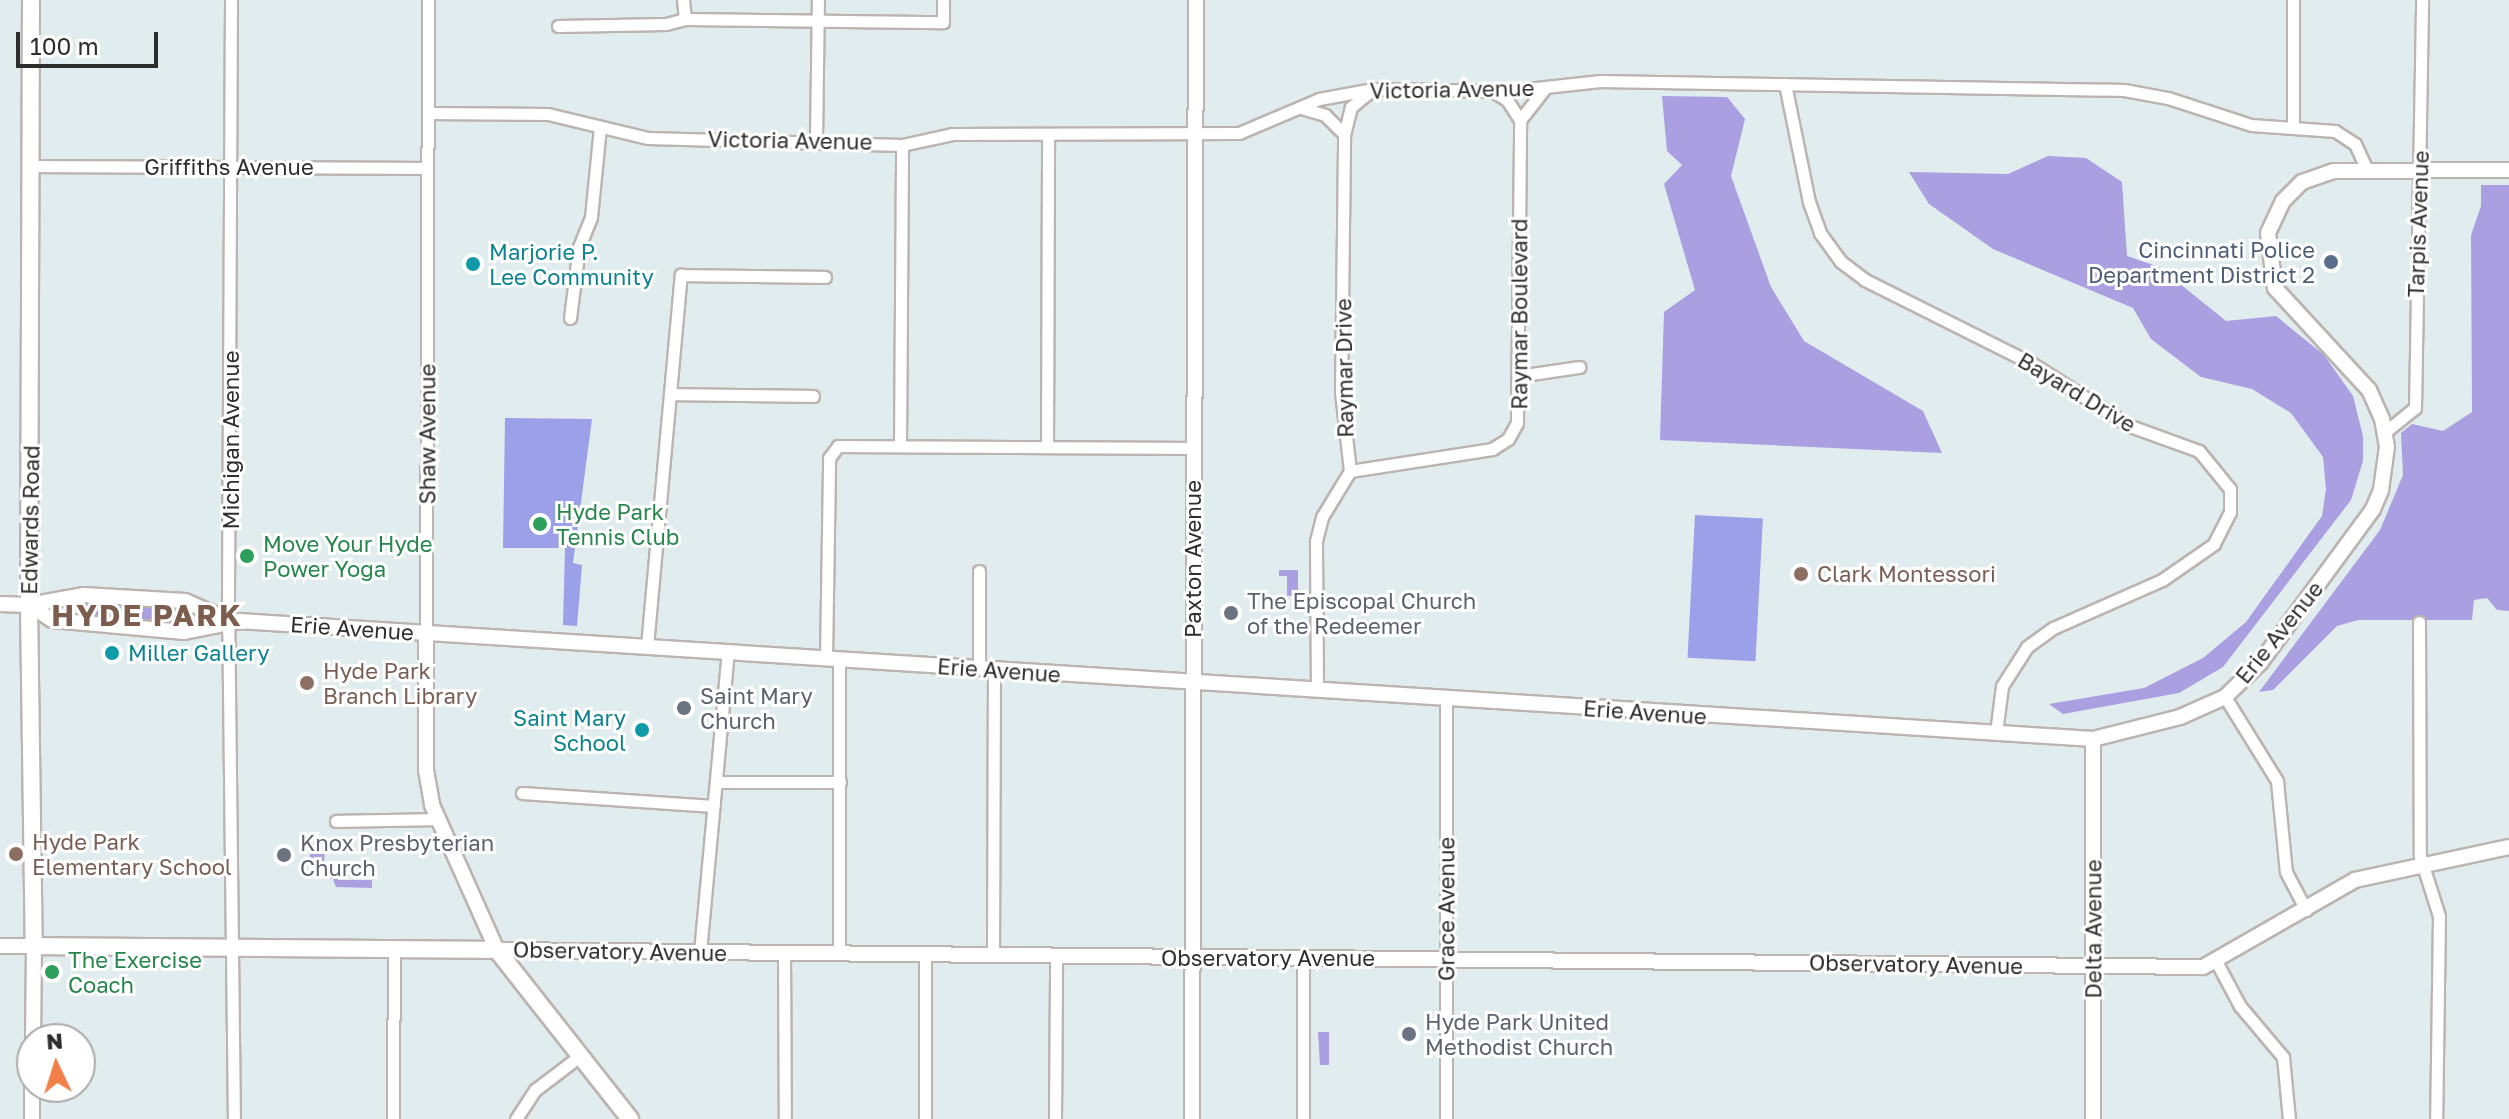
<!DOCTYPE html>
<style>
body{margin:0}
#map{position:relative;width:2509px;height:1119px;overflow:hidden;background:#e0eced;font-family:"Golos Text",sans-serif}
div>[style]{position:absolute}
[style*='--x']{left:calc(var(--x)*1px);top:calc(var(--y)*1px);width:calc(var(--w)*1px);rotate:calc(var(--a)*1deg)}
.green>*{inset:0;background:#aa9fe1}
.pitch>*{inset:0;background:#9ba0e8;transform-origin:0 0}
.roads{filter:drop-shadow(2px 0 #bcb4b0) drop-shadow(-2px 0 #bcb4b0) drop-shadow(0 2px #bcb4b0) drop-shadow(0 -2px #bcb4b0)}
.minor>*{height:11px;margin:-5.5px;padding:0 5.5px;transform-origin:5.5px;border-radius:5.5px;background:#fff}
.tertiary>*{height:14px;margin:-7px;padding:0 7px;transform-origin:7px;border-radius:7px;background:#fff}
.secondary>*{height:16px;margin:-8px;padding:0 8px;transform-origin:8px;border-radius:8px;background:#fff}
.dots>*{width:22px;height:22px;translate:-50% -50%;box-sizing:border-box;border:4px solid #fff;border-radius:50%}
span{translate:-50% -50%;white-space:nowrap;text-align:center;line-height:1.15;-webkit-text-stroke:6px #fff;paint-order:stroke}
.street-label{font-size:22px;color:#2d2d2d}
.service-label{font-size:22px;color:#4e5e75}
.right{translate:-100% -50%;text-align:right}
.culture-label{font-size:22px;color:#0d838f}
.left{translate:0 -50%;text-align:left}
.leisure-label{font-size:22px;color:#27864d}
.education-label{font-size:22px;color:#785e54}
.worship-label{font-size:22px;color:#5b616d}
.district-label{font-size:30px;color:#7c5d4e;font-weight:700;letter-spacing:2px}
.north{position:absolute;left:16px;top:1023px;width:80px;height:80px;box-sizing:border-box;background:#fff;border:2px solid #ababab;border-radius:50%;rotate:356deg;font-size:22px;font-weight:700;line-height:32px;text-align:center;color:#2d2d2d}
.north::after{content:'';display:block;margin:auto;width:28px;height:36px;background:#f27f48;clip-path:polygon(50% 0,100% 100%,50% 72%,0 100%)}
.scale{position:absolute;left:16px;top:32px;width:142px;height:36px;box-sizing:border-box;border:4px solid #2d2d2d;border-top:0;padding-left:10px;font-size:24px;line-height:28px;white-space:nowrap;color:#2d2d2d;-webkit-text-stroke:6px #fff;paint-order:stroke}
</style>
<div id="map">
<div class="green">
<div style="clip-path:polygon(1662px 96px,1727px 97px,1745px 119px,1731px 176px,1771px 287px,1804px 341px,1923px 411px,1942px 453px,1660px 440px,1664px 312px,1695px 290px,1664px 184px,1682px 165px,1667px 151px)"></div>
<div style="clip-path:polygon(2048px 156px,2086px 158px,2122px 182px,2127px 256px,2159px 267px,2226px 321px,2276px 316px,2324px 355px,2353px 396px,2363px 436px,2363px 461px,2351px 500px,2223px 667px,2179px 693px,2063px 714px,2049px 704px,2144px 688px,2203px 658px,2246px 622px,2322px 516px,2326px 489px,2323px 457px,2291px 413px,2252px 389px,2201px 377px,2151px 339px,2133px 308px,1993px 249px,1929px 204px,1909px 172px,2008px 174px)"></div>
<div style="clip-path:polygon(2481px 185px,2509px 185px,2509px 611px,2497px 610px,2487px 598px,2474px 600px,2472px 620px,2358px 620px,2337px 626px,2273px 690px,2259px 692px,2380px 530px,2403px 475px,2401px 433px,2412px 424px,2443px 431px,2472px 412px,2471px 235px,2481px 206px)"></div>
<div style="clip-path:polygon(1279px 570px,1298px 570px,1298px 595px,1287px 596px,1287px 576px,1279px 576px)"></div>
<div style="clip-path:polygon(88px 601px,183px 607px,188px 617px,179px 626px,82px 618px,80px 608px)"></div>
<div style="clip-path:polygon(320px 838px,325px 838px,324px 866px,310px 865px,310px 846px)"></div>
<div style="clip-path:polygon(326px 869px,338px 869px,338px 880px,372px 880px,372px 888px,336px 887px,333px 879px,326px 879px)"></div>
<div style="clip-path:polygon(1318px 1032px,1329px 1032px,1329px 1065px,1320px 1065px)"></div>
</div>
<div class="pitch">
<div style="clip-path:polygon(505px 418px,592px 419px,573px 563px,582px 565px,577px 626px,563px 625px,565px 548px,503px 548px)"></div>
<div style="left:1695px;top:515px;width:68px;height:143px;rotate:3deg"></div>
</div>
<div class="roads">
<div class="minor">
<div style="--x:231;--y:0;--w:602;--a:90.29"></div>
<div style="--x:228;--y:602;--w:517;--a:89.34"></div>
<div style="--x:683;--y:0;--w:19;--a:84"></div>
<div style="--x:2293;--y:0;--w:127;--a:90"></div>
<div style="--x:558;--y:26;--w:108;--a:-1.1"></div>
<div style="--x:666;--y:24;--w:20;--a:-15"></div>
<div style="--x:685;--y:19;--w:258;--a:0.7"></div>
<div style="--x:943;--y:22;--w:22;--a:-90"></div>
<div style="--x:1785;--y:84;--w:120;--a:78.5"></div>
<div style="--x:1809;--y:202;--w:33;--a:70"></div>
<div style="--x:1820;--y:233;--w:34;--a:54"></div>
<div style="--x:1840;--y:261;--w:31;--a:37"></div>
<div style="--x:1865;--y:280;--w:186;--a:26.6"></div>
<div style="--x:2031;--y:363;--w:117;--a:32.5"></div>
<div style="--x:2130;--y:426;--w:73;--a:19.9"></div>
<div style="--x:2199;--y:451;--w:49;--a:50.8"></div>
<div style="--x:2230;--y:489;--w:23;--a:90"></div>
<div style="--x:2230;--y:512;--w:36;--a:117"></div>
<div style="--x:2214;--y:544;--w:63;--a:145.3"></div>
<div style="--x:2162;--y:580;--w:119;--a:156.2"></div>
<div style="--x:2053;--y:628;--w:32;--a:144"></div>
<div style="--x:2027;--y:647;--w:46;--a:122.7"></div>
<div style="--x:2002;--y:686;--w:47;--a:97.3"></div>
<div style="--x:1301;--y:108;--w:25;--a:16"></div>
<div style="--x:1325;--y:115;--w:27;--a:45"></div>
<div style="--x:428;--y:113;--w:120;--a:0.5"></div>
<div style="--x:548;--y:114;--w:103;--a:13.5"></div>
<div style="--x:648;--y:138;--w:254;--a:1.6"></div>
<div style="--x:902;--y:145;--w:51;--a:-12.4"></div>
<div style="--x:952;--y:134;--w:287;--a:-0.2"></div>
<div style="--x:1239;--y:133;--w:87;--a:-23"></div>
<div style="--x:1319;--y:99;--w:55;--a:-10.5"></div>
<div style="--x:1373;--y:89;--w:135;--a:0.8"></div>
<div style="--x:1508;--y:91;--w:93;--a:-6.2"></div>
<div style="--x:1600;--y:81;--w:524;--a:0.98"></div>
<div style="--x:2124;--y:90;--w:45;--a:10.3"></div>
<div style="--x:2168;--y:98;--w:87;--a:18"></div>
<div style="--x:2251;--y:125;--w:84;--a:4.1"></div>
<div style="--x:2335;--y:131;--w:24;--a:33"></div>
<div style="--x:2355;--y:144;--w:26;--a:65"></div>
<div style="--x:1520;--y:120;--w:39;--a:-52"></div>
<div style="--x:816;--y:140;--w:140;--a:-89.2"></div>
<div style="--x:32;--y:166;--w:395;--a:0.3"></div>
<div style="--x:570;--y:318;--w:72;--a:-82.8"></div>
<div style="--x:579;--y:247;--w:32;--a:-68"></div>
<div style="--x:591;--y:217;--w:90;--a:-84.3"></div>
<div style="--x:1518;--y:376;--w:62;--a:-8.4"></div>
<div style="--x:670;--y:394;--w:143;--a:0.8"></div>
<div style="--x:2385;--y:432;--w:38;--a:-39"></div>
<div style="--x:2415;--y:408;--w:408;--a:-89"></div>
<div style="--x:900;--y:445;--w:300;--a:-89.6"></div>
<div style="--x:1047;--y:447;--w:311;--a:-89.8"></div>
<div style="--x:1350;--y:471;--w:144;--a:-8.8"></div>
<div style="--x:1492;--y:449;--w:19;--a:-32"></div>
<div style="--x:1508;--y:439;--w:18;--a:-61"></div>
<div style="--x:1517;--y:423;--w:303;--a:-89.4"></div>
<div style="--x:1520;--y:120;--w:24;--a:-123"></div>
<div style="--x:1507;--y:100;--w:15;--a:-148"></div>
<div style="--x:2419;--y:622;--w:234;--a:89.8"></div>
<div style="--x:2420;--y:856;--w:63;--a:72.4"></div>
<div style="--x:2439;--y:916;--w:203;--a:90.8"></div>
<div style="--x:426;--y:633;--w:633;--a:-89.82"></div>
<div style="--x:647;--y:646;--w:373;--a:-84.8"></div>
<div style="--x:681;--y:275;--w:144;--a:0.8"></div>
<div style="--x:826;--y:659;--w:201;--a:-89.1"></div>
<div style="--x:829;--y:458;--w:15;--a:-53"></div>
<div style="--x:838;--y:446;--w:354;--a:0.3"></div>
<div style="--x:839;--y:660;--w:293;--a:90"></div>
<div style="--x:979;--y:669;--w:98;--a:-90"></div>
<div style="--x:1317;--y:689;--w:148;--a:-90.4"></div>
<div style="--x:1316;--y:541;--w:25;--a:-76"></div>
<div style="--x:1322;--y:517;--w:54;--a:-58.7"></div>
<div style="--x:1350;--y:471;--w:80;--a:-96.5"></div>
<div style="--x:1341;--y:392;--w:257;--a:-89.3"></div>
<div style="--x:1344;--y:135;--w:29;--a:-76"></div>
<div style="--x:1351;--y:107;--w:27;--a:-39"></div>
<div style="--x:2225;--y:697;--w:99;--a:58.2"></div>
<div style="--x:2277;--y:781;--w:91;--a:84.4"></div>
<div style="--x:2286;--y:872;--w:43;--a:62.2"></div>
<div style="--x:716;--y:782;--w:124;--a:0"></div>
<div style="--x:522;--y:793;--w:192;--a:3.9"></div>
<div style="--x:336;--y:821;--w:100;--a:-1.1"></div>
<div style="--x:700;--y:952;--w:301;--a:-84.7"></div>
<div style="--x:784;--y:952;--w:167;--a:89.7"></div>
<div style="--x:993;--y:956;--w:286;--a:-89.8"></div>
<div style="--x:1303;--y:958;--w:161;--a:90"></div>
<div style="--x:2217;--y:963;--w:49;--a:61.9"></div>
<div style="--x:2240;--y:1006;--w:67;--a:49.9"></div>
<div style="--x:2283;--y:1057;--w:62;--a:84.5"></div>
<div style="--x:393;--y:1119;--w:170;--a:-89.7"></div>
<div style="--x:516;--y:1119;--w:35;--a:-57"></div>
<div style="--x:535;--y:1090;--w:58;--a:-37.3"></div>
<div style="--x:925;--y:1119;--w:164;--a:-90"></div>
<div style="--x:1055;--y:1119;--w:162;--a:-89.6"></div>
<div style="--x:1446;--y:1119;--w:420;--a:-90"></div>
</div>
<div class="tertiary">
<div style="--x:0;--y:604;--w:29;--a:2"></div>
<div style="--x:29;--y:605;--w:56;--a:-10.3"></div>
<div style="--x:84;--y:595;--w:101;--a:3.4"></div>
<div style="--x:185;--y:601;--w:49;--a:24"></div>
<div style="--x:29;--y:605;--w:27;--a:33"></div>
<div style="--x:52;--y:620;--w:133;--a:5.2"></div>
<div style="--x:184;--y:632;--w:56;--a:-11.3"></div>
<div style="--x:239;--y:621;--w:1858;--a:3.64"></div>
<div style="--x:2093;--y:739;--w:90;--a:-14.2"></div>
<div style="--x:2180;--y:717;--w:49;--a:-24"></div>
<div style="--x:2225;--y:697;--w:49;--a:-44.2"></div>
<div style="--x:2260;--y:663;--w:191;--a:-53.7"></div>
<div style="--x:2373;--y:509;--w:21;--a:-67"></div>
<div style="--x:2381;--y:490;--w:43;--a:-82.1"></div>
<div style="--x:2387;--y:447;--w:28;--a:-100"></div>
<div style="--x:2382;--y:419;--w:32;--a:-114"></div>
<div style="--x:2369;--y:390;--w:139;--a:-132.7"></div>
<div style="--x:2275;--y:288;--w:55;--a:-97.3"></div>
<div style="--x:2268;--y:233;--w:35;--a:-65"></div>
<div style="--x:2283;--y:201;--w:27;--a:-45"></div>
<div style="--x:2302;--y:182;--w:34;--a:-19"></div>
<div style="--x:2334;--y:171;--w:175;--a:-0.3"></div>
<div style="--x:426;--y:633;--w:137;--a:90"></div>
<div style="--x:426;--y:770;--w:36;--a:80"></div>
<div style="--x:432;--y:805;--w:159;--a:65.9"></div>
<div style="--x:497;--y:950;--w:1706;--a:0.57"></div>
<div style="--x:2203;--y:967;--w:175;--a:-29.8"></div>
<div style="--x:2355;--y:880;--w:157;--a:-12.1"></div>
<div style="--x:2093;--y:739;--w:380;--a:90"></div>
<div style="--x:0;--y:946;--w:34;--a:0"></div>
<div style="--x:34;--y:946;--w:93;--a:90.6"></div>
<div style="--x:32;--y:1119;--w:34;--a:-90"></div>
<div style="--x:1192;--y:1119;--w:1119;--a:-89.8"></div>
</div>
<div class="secondary">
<div style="--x:31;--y:0;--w:605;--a:90.19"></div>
<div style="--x:29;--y:605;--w:341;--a:89.2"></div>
<div style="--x:34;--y:946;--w:463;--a:0.5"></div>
<div style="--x:497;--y:950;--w:215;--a:51.8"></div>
</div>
</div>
<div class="dots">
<div style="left:2331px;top:262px;background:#5c6f8a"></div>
<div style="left:473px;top:264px;background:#0f9aa8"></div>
<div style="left:540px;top:524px;background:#2e9e5b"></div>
<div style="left:247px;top:556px;background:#2e9e5b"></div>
<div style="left:1801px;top:574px;background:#8d6e63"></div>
<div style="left:1231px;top:613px;background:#6b7280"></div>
<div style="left:112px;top:653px;background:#0f9aa8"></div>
<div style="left:307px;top:683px;background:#8d6e63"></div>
<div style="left:684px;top:708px;background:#6b7280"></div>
<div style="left:642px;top:730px;background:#0f9aa8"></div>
<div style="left:16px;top:854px;background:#8d6e63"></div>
<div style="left:284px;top:855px;background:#6b7280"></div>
<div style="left:52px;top:972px;background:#2e9e5b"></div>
<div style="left:1409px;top:1034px;background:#6b7280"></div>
</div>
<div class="street-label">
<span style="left:1452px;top:89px;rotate:-1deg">Victoria Avenue</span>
<span style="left:790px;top:140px;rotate:1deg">Victoria Avenue</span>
<span style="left:229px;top:167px">Griffiths Avenue</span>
<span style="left:2418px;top:224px;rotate:-88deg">Tarpis Avenue</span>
<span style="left:1519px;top:314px;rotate:-90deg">Raymar Boulevard</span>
<span style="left:1344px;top:368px;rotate:-91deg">Raymar Drive</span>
<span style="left:2077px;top:392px;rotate:31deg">Bayard Drive</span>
<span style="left:427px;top:434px;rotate:-90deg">Shaw Avenue</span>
<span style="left:231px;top:440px;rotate:-90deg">Michigan Avenue</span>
<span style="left:30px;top:520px;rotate:-89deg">Edwards Road</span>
<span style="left:1193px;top:559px;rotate:-90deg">Paxton Avenue</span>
<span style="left:352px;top:628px;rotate:4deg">Erie Avenue</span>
<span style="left:2279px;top:632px;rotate:-51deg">Erie Avenue</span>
<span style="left:999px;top:670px;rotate:4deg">Erie Avenue</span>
<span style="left:1645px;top:712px;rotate:4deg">Erie Avenue</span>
<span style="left:1446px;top:909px;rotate:-90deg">Grace Avenue</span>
<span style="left:2093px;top:929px;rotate:-90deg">Delta Avenue</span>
<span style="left:620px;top:951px;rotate:1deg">Observatory Avenue</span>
<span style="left:1268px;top:958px">Observatory Avenue</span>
<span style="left:1916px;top:964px;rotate:1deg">Observatory Avenue</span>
</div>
<div class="service-label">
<span class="right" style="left:2315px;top:262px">Cincinnati Police<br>Department District 2</span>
</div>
<div class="culture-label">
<span class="left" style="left:489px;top:264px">Marjorie P.<br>Lee Community</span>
<span class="left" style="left:128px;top:653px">Miller Gallery</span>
<span class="right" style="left:626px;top:730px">Saint Mary<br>School</span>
</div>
<div class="leisure-label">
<span class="left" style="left:556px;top:524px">Hyde Park<br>Tennis Club</span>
<span class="left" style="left:263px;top:556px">Move Your Hyde<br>Power Yoga</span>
<span class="left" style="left:68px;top:972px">The Exercise<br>Coach</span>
</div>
<div class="education-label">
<span class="left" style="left:1817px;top:574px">Clark Montessori</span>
<span class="left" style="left:323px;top:683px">Hyde Park<br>Branch Library</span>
<span class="left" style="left:32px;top:854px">Hyde Park<br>Elementary School</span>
</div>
<div class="worship-label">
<span class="left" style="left:1247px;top:613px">The Episcopal Church<br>of the Redeemer</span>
<span class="left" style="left:700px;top:708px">Saint Mary<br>Church</span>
<span class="left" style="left:300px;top:855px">Knox Presbyterian<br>Church</span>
<span class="left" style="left:1425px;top:1034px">Hyde Park United<br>Methodist Church</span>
</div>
<div class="district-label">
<span style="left:147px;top:615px">HYDE PARK</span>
</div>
<div class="north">N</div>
<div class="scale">100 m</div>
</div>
